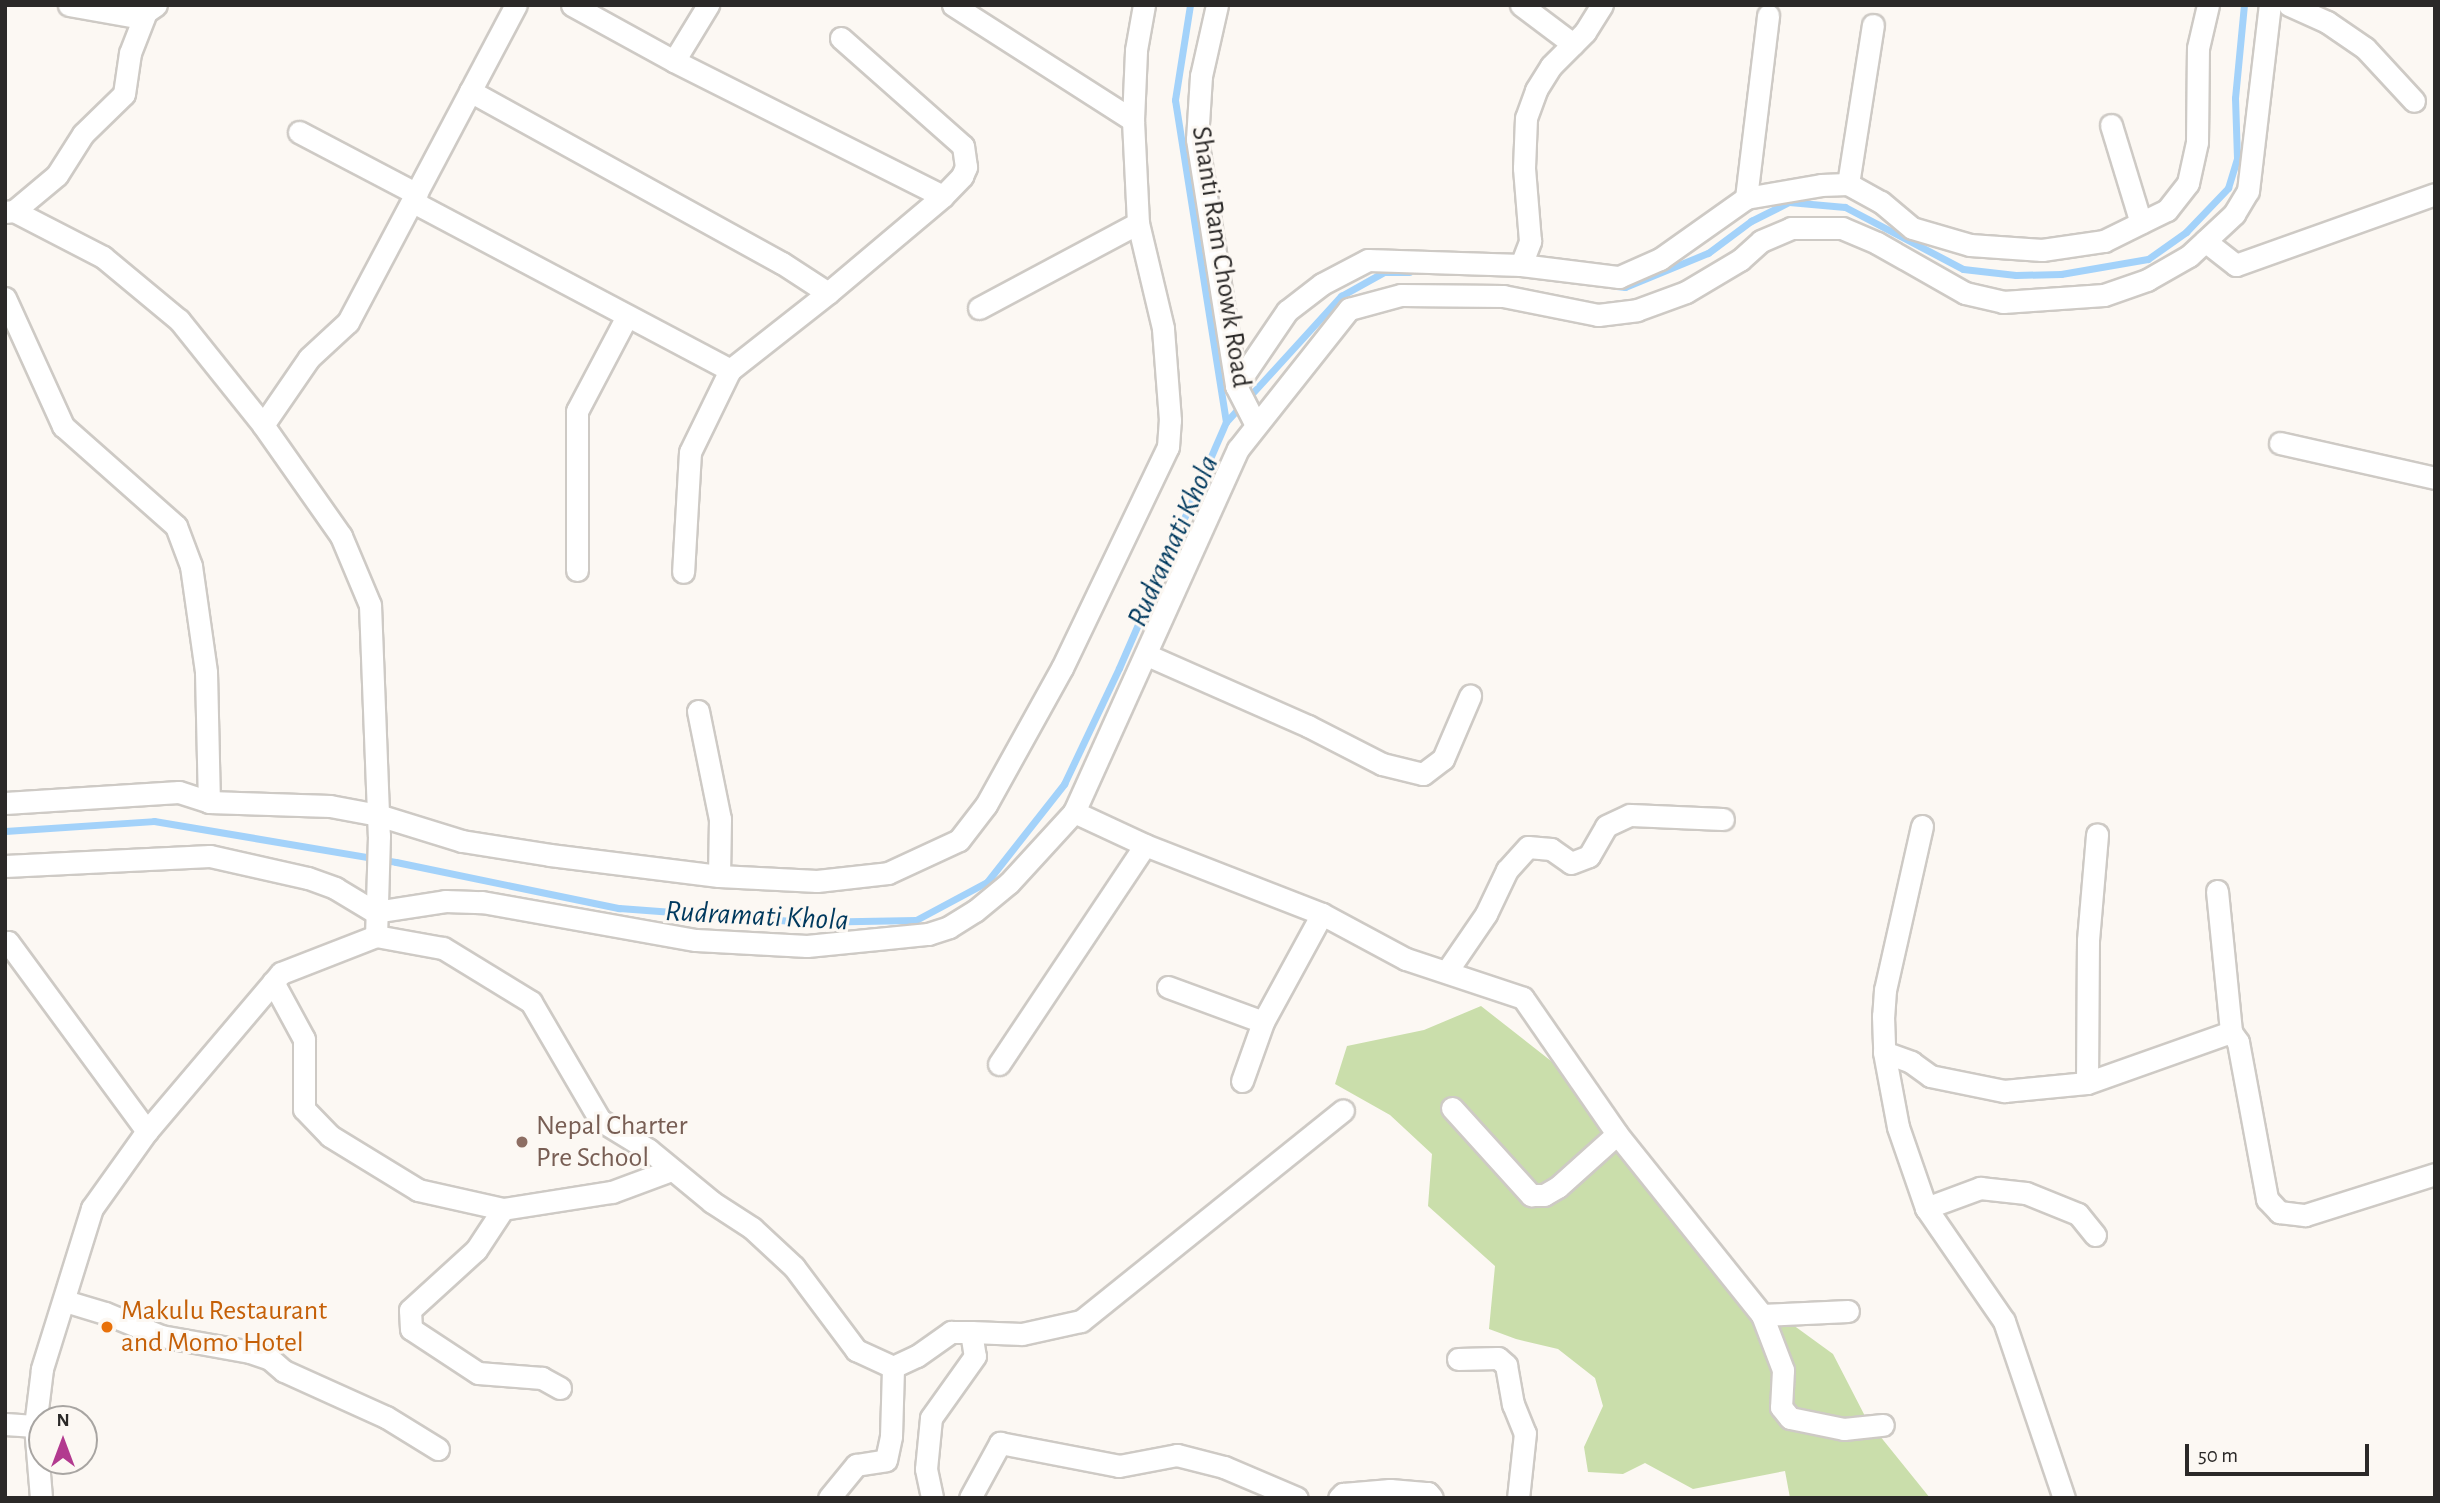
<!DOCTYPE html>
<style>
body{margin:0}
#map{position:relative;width:2440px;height:1503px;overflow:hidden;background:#fcf8f3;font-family:"Alegreya Sans",sans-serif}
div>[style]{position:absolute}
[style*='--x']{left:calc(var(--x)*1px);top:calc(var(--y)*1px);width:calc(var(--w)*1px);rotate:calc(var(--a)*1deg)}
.green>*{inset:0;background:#cadeab}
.stream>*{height:7px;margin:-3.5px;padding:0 3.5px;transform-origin:3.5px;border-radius:3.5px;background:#a3d2fa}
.roads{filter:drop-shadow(2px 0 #cecac5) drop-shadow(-2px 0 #cecac5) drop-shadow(0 2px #cecac5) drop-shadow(0 -2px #cecac5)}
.minor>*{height:21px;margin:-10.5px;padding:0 10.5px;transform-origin:10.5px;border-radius:10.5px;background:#fff}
.dots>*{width:19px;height:19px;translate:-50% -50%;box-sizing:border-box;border:4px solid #fcf8f3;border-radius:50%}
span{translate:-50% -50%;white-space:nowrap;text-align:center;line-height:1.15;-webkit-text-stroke:6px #fcf8f3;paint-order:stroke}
.street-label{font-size:28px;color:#2b2928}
.education-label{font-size:28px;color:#785e54}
.left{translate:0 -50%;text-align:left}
.food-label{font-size:28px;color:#c56008}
.water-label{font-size:30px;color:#00395e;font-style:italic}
.frame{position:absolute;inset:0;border:7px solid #2b2928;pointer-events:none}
.north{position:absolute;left:28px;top:1405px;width:70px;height:70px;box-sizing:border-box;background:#fcf8f3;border:2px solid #a8a5a2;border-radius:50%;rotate:0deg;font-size:19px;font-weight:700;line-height:28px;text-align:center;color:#2b2928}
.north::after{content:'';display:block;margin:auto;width:24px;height:32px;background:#b23a8f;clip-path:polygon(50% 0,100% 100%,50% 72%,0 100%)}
.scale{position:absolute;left:2185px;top:1444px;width:184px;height:32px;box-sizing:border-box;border:4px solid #2b2928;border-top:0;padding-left:9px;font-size:21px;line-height:24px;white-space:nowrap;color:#2b2928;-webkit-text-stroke:5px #fcf8f3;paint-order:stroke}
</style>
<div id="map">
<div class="green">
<div style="clip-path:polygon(1481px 1006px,1597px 1097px,1749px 1293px,1833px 1354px,1867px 1420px,1930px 1498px,1790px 1498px,1785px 1471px,1693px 1489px,1645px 1463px,1623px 1474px,1588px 1472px,1584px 1447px,1603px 1406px,1595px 1378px,1558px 1349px,1516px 1339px,1489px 1329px,1495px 1266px,1428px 1206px,1432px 1154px,1390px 1115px,1335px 1084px,1347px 1046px,1424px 1030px)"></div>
</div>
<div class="stream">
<div style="--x:1190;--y:5;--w:96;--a:99"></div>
<div style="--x:1175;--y:100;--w:326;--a:81"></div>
<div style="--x:1616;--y:286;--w:9;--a:6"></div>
<div style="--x:1625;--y:287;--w:90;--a:-22.3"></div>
<div style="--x:1708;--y:253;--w:54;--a:-36.7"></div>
<div style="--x:1751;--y:221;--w:42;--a:-26.6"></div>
<div style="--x:1789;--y:202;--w:56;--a:5.1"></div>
<div style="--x:1845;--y:207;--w:133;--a:27.7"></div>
<div style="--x:1963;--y:269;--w:53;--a:6.5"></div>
<div style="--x:2016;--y:275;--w:45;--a:-1.3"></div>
<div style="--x:2061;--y:274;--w:88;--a:-9.8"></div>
<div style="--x:2148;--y:259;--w:47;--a:-35.4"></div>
<div style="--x:2186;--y:232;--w:61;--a:-46.3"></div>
<div style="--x:2228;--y:188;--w:31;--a:-73"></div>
<div style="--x:2237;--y:158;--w:60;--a:-91.9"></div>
<div style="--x:2235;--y:98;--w:93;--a:-84.5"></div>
<div style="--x:5;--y:831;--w:149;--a:-3.8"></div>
<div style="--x:154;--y:821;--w:245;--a:9.6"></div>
<div style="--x:396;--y:862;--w:228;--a:11.7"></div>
<div style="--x:619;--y:908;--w:188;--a:4.3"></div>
<div style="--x:806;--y:922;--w:110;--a:-1"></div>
<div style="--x:916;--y:920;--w:81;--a:-28.2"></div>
<div style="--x:987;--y:882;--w:125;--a:-51.8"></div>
<div style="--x:1064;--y:784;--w:128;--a:-64.6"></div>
<div style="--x:1119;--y:668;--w:268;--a:-66.5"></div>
<div style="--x:1226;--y:422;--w:171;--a:-47.6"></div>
<div style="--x:1341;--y:296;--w:49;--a:-29.2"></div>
<div style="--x:1384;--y:272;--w:25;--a:0"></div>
</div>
<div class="roads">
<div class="minor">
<div style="--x:69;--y:5;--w:75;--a:10"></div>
<div style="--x:572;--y:5;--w:116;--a:28.8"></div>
<div style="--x:674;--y:61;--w:66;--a:-58.7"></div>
<div style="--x:953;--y:5;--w:214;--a:32.6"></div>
<div style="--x:1217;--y:5;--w:73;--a:102.7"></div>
<div style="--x:1201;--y:76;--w:63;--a:93.6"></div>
<div style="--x:1197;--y:139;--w:250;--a:81"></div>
<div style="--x:1236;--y:386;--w:42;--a:62.8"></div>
<div style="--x:1521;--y:5;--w:65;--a:36.9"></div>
<div style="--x:2289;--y:5;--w:42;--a:24.1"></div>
<div style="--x:2327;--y:22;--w:46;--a:34.4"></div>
<div style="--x:2365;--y:48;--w:72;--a:47.2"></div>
<div style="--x:674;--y:61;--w:301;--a:26.7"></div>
<div style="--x:470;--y:91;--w:356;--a:28.9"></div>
<div style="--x:782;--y:263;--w:55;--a:33.1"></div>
<div style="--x:828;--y:293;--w:125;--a:141.8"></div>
<div style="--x:730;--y:370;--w:91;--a:116"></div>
<div style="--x:690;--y:452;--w:120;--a:93.3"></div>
<div style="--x:2111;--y:125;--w:102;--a:73"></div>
<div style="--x:299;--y:132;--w:133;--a:27.7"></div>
<div style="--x:1848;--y:184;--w:161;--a:-81.1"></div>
<div style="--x:1746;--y:198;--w:184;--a:-83.1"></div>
<div style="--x:413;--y:202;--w:359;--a:27.9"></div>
<div style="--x:14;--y:211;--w:56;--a:-39.9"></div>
<div style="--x:57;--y:175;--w:49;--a:-57.6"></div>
<div style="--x:83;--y:134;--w:57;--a:-44.3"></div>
<div style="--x:124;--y:94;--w:41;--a:-81.7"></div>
<div style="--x:130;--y:53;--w:44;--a:-68.7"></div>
<div style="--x:146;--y:12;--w:12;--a:-35"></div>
<div style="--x:5;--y:212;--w:9;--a:-6"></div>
<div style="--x:14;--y:211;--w:100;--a:27.3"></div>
<div style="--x:103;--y:257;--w:99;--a:39.7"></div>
<div style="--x:179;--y:320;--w:134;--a:51.3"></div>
<div style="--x:263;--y:425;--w:136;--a:54.9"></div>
<div style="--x:341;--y:536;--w:75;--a:67.2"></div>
<div style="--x:370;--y:605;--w:231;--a:87.8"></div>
<div style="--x:379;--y:836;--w:100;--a:91.7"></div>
<div style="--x:376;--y:936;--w:102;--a:158.7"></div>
<div style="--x:281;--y:973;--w:207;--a:130.3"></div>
<div style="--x:147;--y:1131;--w:95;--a:125.5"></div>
<div style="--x:92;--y:1208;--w:169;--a:107.3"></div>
<div style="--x:42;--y:1369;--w:57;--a:97"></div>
<div style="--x:35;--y:1426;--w:72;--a:85.2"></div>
<div style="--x:2205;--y:241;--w:39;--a:38"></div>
<div style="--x:2236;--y:265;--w:211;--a:-19.6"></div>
<div style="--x:1521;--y:265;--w:26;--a:-69"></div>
<div style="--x:1530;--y:241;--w:73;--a:-94.7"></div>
<div style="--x:1524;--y:168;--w:50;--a:-87.7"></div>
<div style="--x:1526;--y:118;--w:30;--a:-70"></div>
<div style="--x:1536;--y:90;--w:28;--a:-58"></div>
<div style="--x:1551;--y:66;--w:48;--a:-45"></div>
<div style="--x:1585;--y:32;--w:32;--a:-58"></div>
<div style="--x:828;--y:293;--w:150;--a:-40.1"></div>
<div style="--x:943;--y:196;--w:28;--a:-46"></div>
<div style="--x:962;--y:176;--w:10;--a:-66"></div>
<div style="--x:966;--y:167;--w:21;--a:-98"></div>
<div style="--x:963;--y:146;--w:163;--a:-138.5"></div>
<div style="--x:5;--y:298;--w:141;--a:65.6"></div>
<div style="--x:63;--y:426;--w:151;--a:41.5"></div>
<div style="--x:176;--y:526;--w:43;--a:69.4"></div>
<div style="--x:191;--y:566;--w:107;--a:81.9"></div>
<div style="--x:206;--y:672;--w:130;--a:88.7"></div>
<div style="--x:979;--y:308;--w:180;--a:-28.1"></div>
<div style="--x:1236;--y:386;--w:91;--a:-55.8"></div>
<div style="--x:1287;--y:311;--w:44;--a:-37.6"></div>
<div style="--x:1322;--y:284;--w:52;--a:-27.6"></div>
<div style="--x:1368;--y:260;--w:153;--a:1.9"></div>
<div style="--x:1521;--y:265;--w:99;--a:7"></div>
<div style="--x:1619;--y:277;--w:45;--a:-23.7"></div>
<div style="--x:1660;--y:259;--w:105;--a:-35.3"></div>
<div style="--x:1746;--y:198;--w:76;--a:-9.8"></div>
<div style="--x:1821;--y:185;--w:27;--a:-2"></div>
<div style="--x:1848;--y:184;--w:38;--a:29"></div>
<div style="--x:1881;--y:202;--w:40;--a:40"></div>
<div style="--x:1912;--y:228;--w:60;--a:16.3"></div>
<div style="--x:1970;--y:245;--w:72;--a:4"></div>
<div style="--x:2042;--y:250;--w:63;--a:-8.3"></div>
<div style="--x:2104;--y:241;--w:70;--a:-26.2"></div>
<div style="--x:2167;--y:210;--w:34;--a:-52"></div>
<div style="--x:2188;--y:183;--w:42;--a:-77.6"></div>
<div style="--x:2197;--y:142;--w:94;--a:-89.4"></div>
<div style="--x:2198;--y:48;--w:44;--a:-76.9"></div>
<div style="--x:263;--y:425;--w:81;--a:-55.5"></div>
<div style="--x:309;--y:358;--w:53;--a:-42.7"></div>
<div style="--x:348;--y:322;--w:359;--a:-62.1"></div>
<div style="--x:2280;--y:443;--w:159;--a:12.7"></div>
<div style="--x:577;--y:570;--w:159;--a:-90"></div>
<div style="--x:577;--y:411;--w:107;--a:-62.2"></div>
<div style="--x:1147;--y:655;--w:176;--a:23.8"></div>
<div style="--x:1308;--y:726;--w:83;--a:27.2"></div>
<div style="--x:1382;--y:764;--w:42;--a:13.7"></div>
<div style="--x:1423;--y:774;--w:25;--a:-37"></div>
<div style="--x:1443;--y:759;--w:69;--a:-66.8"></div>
<div style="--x:698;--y:711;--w:110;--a:78.5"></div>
<div style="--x:720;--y:819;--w:57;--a:91"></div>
<div style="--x:5;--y:803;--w:174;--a:-3.6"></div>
<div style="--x:179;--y:792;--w:32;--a:18"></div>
<div style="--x:209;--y:802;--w:121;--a:1.9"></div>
<div style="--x:330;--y:806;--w:49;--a:10.6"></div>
<div style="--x:378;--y:815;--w:88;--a:17.2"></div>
<div style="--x:462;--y:841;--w:89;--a:9"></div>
<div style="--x:550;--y:855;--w:170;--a:7.1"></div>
<div style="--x:719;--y:876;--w:98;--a:2.9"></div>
<div style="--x:817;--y:881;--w:71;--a:-6.4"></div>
<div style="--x:888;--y:873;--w:78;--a:-24.9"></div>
<div style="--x:959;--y:840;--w:44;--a:-52.4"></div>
<div style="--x:986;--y:805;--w:157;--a:-61"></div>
<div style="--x:1062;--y:668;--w:245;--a:-64.4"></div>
<div style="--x:1168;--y:447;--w:27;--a:-86"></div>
<div style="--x:1170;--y:420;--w:92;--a:-94.4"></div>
<div style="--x:1163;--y:328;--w:108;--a:-103.4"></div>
<div style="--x:1138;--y:223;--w:103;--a:-92.8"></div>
<div style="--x:1133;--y:120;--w:70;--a:-87.5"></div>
<div style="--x:1136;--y:50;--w:46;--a:-79.9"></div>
<div style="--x:1074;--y:812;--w:78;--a:24.9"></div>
<div style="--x:1145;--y:845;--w:190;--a:21.3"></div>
<div style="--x:1322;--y:914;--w:95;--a:28.2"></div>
<div style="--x:1406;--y:959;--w:123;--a:18.4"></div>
<div style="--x:1523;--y:998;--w:165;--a:55.3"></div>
<div style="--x:1617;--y:1134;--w:232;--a:51.3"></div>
<div style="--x:1762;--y:1315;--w:59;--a:69.1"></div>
<div style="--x:1783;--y:1370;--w:37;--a:93"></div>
<div style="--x:1781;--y:1407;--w:14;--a:51"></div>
<div style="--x:1790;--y:1418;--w:55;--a:11.5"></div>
<div style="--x:1844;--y:1429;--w:39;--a:-6"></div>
<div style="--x:1922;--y:826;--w:168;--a:102.7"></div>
<div style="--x:1885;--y:990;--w:26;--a:94"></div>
<div style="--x:1883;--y:1016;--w:36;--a:88"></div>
<div style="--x:1884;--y:1052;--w:76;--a:79.4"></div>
<div style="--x:1898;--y:1127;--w:86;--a:70.9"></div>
<div style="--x:1926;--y:1208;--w:137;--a:55.4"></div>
<div style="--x:2004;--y:1321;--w:187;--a:71.3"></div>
<div style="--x:5;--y:866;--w:205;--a:-2.8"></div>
<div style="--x:210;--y:856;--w:100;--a:12.7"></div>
<div style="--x:308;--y:878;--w:29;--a:20"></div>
<div style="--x:335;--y:888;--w:47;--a:31"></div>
<div style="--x:375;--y:912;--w:71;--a:-8.9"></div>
<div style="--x:445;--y:901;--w:37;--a:2"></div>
<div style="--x:482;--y:902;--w:217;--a:10.1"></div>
<div style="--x:696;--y:940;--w:111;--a:3.1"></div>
<div style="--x:807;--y:946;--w:122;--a:-5.7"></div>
<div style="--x:928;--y:934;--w:22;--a:-18"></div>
<div style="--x:949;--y:927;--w:31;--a:-32"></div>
<div style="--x:975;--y:911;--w:44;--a:-39.5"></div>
<div style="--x:1009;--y:883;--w:96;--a:-47.5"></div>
<div style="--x:1074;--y:812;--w:398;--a:-65.7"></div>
<div style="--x:1238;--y:449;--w:179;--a:-51.6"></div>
<div style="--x:1349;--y:309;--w:54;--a:-15.1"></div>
<div style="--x:1401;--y:295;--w:102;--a:0.6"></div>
<div style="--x:1503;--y:296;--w:97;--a:11.3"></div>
<div style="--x:1598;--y:315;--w:39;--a:-7"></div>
<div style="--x:1637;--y:310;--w:52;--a:-20.2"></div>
<div style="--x:1686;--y:292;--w:63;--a:-30.7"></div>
<div style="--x:1740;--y:260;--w:28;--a:-42"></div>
<div style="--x:1761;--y:241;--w:33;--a:-23"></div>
<div style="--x:1791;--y:228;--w:51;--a:0"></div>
<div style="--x:1842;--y:228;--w:38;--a:23"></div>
<div style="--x:1877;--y:243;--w:101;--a:29.6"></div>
<div style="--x:1965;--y:293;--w:39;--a:13"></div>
<div style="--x:2003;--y:302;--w:101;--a:-4"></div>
<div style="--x:2104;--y:295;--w:46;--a:-19.2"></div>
<div style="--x:2147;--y:280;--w:48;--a:-29.7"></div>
<div style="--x:2189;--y:256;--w:62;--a:-43"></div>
<div style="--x:2234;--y:214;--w:27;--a:-59"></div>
<div style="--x:2248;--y:191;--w:187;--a:-83.3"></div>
<div style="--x:2217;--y:891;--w:142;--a:84.3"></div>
<div style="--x:2231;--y:1032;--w:12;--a:55"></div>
<div style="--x:2238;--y:1042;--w:160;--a:79.5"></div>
<div style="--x:2267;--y:1199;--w:18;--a:47"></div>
<div style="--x:2279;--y:1212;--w:26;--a:7"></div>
<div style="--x:2305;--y:1215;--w:136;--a:-17.5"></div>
<div style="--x:376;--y:936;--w:68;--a:10.2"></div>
<div style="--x:443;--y:948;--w:103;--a:31.5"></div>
<div style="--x:531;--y:1002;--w:137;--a:59.7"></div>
<div style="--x:600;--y:1120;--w:57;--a:31.5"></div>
<div style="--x:649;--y:1150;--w:82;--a:39.5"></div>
<div style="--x:712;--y:1202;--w:48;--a:33"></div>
<div style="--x:752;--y:1228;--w:57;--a:42.9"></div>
<div style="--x:794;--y:1267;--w:104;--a:53.2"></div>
<div style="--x:856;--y:1350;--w:41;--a:24.7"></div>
<div style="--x:893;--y:1367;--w:26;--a:-25"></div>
<div style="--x:917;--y:1356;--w:42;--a:-35.2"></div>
<div style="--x:951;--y:1332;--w:20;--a:0"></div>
<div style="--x:971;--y:1332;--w:24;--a:81"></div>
<div style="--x:975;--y:1356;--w:76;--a:125.4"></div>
<div style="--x:931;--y:1418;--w:51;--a:95.6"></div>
<div style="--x:926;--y:1469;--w:30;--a:78"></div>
<div style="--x:8;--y:942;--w:235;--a:53.7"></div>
<div style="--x:1447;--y:971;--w:69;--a:-55.6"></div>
<div style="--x:1486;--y:914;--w:49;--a:-64.5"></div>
<div style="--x:1507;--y:870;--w:31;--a:-48"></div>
<div style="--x:1528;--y:847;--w:23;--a:5"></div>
<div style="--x:1551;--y:849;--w:24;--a:35"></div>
<div style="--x:1571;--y:863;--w:19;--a:-21"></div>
<div style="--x:1589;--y:856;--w:34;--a:-60"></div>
<div style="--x:1606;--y:826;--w:26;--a:-25"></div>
<div style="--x:1630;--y:815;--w:93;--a:2.5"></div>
<div style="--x:273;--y:982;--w:65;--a:61.5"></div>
<div style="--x:304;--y:1039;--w:70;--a:90"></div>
<div style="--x:304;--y:1109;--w:37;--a:46"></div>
<div style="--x:330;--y:1136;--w:103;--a:31.5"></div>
<div style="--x:418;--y:1190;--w:87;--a:12.6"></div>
<div style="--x:1168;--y:987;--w:101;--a:20.2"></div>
<div style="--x:1884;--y:1052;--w:29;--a:20"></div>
<div style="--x:1911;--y:1062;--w:24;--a:36"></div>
<div style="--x:1930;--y:1076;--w:76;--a:11.5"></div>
<div style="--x:2004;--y:1091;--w:83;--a:-5.5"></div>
<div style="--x:2087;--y:1083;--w:153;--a:-19.5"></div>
<div style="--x:999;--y:1064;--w:263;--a:-56.3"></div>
<div style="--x:1242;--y:1081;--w:63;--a:-70.4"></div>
<div style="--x:1263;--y:1022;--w:123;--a:-61.4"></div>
<div style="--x:2087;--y:1083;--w:143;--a:-89.6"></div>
<div style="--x:2088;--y:940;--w:106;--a:-85.1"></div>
<div style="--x:1452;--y:1108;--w:118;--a:47.8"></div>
<div style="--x:1531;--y:1195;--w:13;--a:0"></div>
<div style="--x:1544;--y:1195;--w:16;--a:-30"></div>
<div style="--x:1558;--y:1187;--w:79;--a:-41.9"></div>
<div style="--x:1926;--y:1208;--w:58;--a:-20.3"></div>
<div style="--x:1980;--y:1188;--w:46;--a:6.2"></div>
<div style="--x:2026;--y:1193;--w:56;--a:22"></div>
<div style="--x:2078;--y:1214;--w:27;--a:51"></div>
<div style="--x:65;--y:1301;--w:42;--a:16.7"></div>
<div style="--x:105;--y:1313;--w:61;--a:22.3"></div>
<div style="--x:161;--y:1336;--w:90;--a:10.2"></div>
<div style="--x:250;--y:1352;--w:21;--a:19"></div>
<div style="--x:270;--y:1359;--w:18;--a:41"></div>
<div style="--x:284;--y:1371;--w:112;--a:24.3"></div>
<div style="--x:386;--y:1417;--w:61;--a:31.6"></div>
<div style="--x:1762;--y:1315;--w:86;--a:-2.7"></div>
<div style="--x:971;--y:1332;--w:51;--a:2.2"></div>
<div style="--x:1022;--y:1334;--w:60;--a:-12.4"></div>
<div style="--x:1081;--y:1321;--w:336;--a:-38.8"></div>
<div style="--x:1458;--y:1359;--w:40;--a:-1.4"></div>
<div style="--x:1498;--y:1358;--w:11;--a:41"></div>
<div style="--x:1506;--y:1365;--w:40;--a:80"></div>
<div style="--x:1513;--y:1404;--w:31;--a:68"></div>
<div style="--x:1525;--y:1433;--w:65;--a:96.1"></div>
<div style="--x:560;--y:1388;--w:21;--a:-151"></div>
<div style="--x:542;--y:1378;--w:64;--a:-175.5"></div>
<div style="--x:478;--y:1373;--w:80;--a:-146.7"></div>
<div style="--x:411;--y:1329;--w:19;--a:-93"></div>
<div style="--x:410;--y:1310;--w:89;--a:-42.3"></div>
<div style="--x:476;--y:1250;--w:49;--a:-56.6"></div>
<div style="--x:503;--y:1209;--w:110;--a:-8.9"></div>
<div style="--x:612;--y:1192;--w:63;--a:-20.4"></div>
<div style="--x:5;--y:1424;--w:30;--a:4"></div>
<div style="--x:829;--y:1498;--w:43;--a:-50.7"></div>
<div style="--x:856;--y:1465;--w:30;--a:-9"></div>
<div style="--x:886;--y:1460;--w:25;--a:-78"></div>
<div style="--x:891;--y:1436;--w:69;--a:-88.3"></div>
<div style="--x:970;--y:1498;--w:63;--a:-61.4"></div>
<div style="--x:1000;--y:1443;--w:121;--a:10.9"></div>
<div style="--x:1119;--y:1466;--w:59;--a:-10.7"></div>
<div style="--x:1177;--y:1455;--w:49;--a:14.3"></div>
<div style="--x:1224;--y:1467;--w:79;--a:23"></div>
<div style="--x:1339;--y:1498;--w:6;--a:-45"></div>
<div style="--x:1343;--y:1494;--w:47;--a:-4.9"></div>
<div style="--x:1390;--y:1490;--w:38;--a:5"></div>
<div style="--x:1428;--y:1493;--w:6;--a:51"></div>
</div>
</div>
<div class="dots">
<div style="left:522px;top:1142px;background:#8d6e63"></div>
<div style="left:107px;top:1327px;background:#e8710a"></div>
</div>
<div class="street-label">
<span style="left:1221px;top:257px;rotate:81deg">Shanti Ram Chowk Road</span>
</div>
<div class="education-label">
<span class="left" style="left:536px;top:1142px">Nepal Charter<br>Pre School</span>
</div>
<div class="food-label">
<span class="left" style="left:121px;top:1327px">Makulu Restaurant<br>and Momo Hotel</span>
</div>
<div class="water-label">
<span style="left:1173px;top:541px;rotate:-66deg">Rudramati Khola</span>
<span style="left:757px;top:916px;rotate:3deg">Rudramati Khola</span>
</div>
<div class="frame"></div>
<div class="north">N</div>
<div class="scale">50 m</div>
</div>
